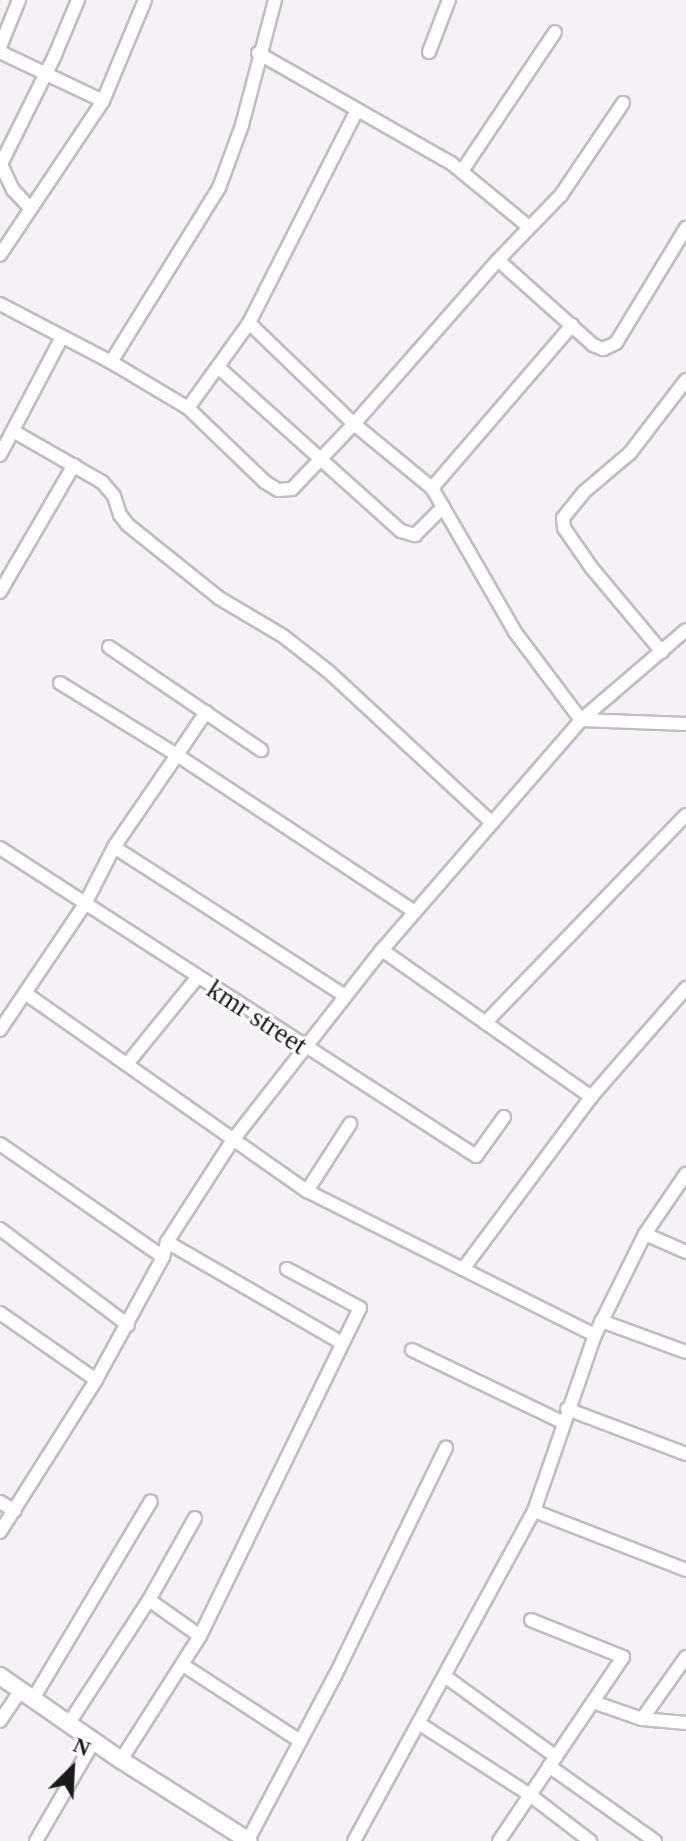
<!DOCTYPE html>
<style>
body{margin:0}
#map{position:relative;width:686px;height:1841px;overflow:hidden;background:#f5f1f7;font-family:"Times New Roman",serif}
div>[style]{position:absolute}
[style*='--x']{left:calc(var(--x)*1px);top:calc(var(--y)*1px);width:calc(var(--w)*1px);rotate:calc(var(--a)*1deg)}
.roads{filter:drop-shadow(2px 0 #c0bcc2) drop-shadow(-2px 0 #c0bcc2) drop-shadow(0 2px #c0bcc2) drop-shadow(0 -2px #c0bcc2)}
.street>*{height:12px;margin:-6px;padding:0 6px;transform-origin:6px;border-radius:6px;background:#fff}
.secondary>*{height:16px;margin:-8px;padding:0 8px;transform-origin:8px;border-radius:8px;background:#fff}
span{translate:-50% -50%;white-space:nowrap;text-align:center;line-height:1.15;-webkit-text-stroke:6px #fff;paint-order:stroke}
.street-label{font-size:28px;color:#1c1a1c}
.north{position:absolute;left:32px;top:1729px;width:80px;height:80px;-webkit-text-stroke:6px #fff;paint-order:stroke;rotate:24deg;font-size:22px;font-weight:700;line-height:32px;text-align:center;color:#1c1a1c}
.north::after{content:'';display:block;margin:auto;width:28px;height:36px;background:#1c1a1c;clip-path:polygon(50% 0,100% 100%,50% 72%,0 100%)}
</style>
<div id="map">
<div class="roads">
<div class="street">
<div style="--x:0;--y:47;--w:51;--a:-68"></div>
<div style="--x:0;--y:52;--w:114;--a:25.4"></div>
<div style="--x:103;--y:101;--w:185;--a:123.8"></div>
<div style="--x:429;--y:52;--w:56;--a:-69"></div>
<div style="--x:258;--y:53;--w:222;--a:29.7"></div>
<div style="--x:451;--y:163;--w:101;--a:39.4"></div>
<div style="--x:103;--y:101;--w:109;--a:-67.4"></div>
<div style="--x:623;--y:103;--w:111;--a:124"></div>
<div style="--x:561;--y:195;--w:91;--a:134.1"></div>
<div style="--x:498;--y:260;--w:218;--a:131.3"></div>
<div style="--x:354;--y:424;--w:101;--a:39.4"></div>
<div style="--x:432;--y:488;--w:166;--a:60"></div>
<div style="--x:515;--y:632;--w:110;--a:53.1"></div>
<div style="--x:581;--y:720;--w:105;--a:2.2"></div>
<div style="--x:462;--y:171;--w:167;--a:-56.2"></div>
<div style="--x:30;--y:208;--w:25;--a:-133"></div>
<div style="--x:13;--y:190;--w:29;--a:-115"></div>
<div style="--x:1;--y:164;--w:122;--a:-63.6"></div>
<div style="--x:55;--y:55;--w:60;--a:-67.3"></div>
<div style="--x:498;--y:260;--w:127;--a:41.8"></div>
<div style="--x:593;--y:345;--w:11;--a:22"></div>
<div style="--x:603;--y:349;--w:14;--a:-25"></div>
<div style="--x:616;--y:343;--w:135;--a:-58.7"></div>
<div style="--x:0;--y:304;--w:125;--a:27.6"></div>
<div style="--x:111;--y:362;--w:90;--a:30.9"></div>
<div style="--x:188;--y:408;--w:107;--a:43.9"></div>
<div style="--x:265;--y:482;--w:15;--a:32"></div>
<div style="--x:278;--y:490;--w:14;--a:-4"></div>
<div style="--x:292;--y:489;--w:90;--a:-46.4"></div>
<div style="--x:354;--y:424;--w:146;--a:-136.1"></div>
<div style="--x:111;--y:362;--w:205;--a:-58.2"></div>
<div style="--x:219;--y:188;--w:67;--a:-69.9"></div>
<div style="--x:242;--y:125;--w:129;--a:-75.2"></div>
<div style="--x:218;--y:367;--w:246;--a:41.9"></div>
<div style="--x:401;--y:531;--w:15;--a:16"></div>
<div style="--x:415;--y:535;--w:40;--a:-45"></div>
<div style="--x:188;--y:408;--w:105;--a:-54.3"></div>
<div style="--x:249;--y:323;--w:239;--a:-63.1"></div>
<div style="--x:13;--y:431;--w:103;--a:29.8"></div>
<div style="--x:102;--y:482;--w:18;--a:49"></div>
<div style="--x:114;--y:496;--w:20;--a:72"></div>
<div style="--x:120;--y:515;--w:13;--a:51"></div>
<div style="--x:128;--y:525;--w:117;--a:38.7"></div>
<div style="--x:219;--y:598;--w:74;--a:30.7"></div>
<div style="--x:283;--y:636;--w:58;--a:38"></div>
<div style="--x:329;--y:672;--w:222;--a:42.8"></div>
<div style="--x:0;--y:455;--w:133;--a:-62.3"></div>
<div style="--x:432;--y:488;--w:215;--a:-49.3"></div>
<div style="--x:0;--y:592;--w:147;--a:-59.8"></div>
<div style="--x:109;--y:647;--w:184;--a:34.1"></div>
<div style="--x:662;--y:652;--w:111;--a:-129.9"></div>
<div style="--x:591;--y:567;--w:47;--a:-124.7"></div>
<div style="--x:564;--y:528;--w:10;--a:-96"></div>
<div style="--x:563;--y:518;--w:33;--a:-51"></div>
<div style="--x:584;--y:492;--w:60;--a:-40.3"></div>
<div style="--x:630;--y:453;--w:92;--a:-52.5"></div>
<div style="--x:60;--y:683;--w:137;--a:31.6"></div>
<div style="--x:177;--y:755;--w:52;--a:-56"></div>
<div style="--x:114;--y:847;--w:275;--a:32.8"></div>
<div style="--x:0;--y:848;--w:567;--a:32.91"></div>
<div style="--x:476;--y:1156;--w:48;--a:-54.3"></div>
<div style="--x:382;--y:950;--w:256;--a:35.1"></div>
<div style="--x:25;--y:993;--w:345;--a:35.1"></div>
<div style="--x:307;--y:1191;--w:322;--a:26.6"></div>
<div style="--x:485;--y:1023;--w:289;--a:-46"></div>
<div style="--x:0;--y:1030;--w:152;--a:-56"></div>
<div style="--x:85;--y:904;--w:64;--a:-63"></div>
<div style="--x:114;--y:847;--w:112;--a:-55.6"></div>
<div style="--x:177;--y:755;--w:285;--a:33.4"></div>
<div style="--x:127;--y:1064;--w:111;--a:-50.9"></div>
<div style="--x:0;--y:1144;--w:198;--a:34.7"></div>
<div style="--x:307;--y:1191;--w:80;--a:-57.3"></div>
<div style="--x:0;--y:1229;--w:160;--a:36.9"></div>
<div style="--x:645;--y:1234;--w:73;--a:-55.7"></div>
<div style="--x:167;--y:1242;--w:202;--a:30"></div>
<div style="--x:463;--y:1269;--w:214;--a:-53.3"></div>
<div style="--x:591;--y:1097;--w:145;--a:-48.9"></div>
<div style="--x:0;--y:1313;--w:117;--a:34.9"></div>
<div style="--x:601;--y:1321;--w:90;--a:20"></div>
<div style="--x:412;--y:1350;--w:166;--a:25.6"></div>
<div style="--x:567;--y:1409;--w:127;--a:20.7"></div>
<div style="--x:0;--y:1502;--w:17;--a:31"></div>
<div style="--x:534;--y:1511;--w:163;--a:21.2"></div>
<div style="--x:0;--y:1532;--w:180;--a:-57.7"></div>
<div style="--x:96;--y:1380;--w:140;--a:-61.4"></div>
<div style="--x:163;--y:1257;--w:16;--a:-75"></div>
<div style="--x:167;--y:1242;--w:120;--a:-57.2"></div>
<div style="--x:232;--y:1141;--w:243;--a:-51.9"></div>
<div style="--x:382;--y:950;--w:304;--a:-49.1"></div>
<div style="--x:581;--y:720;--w:138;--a:-40.6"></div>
<div style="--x:149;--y:1600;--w:62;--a:35.2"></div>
<div style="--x:200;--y:1636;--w:365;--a:-64"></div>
<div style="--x:360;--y:1308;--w:83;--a:-151.9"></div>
<div style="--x:183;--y:1665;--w:140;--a:33"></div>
<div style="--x:446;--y:1677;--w:136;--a:36"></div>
<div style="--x:33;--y:1699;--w:230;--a:-59.2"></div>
<div style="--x:593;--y:1702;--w:52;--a:19.1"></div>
<div style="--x:642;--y:1719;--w:44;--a:5.2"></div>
<div style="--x:642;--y:1719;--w:76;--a:-54.6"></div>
<div style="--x:0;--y:1721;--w:37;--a:-56"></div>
<div style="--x:69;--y:1723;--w:147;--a:-57"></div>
<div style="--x:149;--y:1600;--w:94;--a:-60.7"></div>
<div style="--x:420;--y:1724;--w:131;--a:32.8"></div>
<div style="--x:530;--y:1795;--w:76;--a:37.5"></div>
<div style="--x:121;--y:1760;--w:147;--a:-57.5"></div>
<div style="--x:549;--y:1766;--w:130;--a:35.3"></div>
<div style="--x:248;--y:1840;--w:186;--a:-62.1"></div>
<div style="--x:335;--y:1676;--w:254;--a:-64.1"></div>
<div style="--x:36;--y:1841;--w:116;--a:-59.9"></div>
<div style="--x:354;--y:1841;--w:376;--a:-61.4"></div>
<div style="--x:534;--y:1511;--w:186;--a:-70.9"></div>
<div style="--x:595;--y:1335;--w:113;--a:-63.7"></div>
<div style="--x:645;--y:1234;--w:45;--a:23.7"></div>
<div style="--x:499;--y:1841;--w:222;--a:-56"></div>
<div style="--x:623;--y:1657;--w:99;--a:-158.1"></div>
</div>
<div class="secondary">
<div style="--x:0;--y:1676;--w:147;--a:34.8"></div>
<div style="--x:121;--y:1760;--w:151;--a:32.3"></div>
</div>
</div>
<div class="street-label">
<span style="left:257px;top:1017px;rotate:33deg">kmr street</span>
</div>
<div class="north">N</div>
</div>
